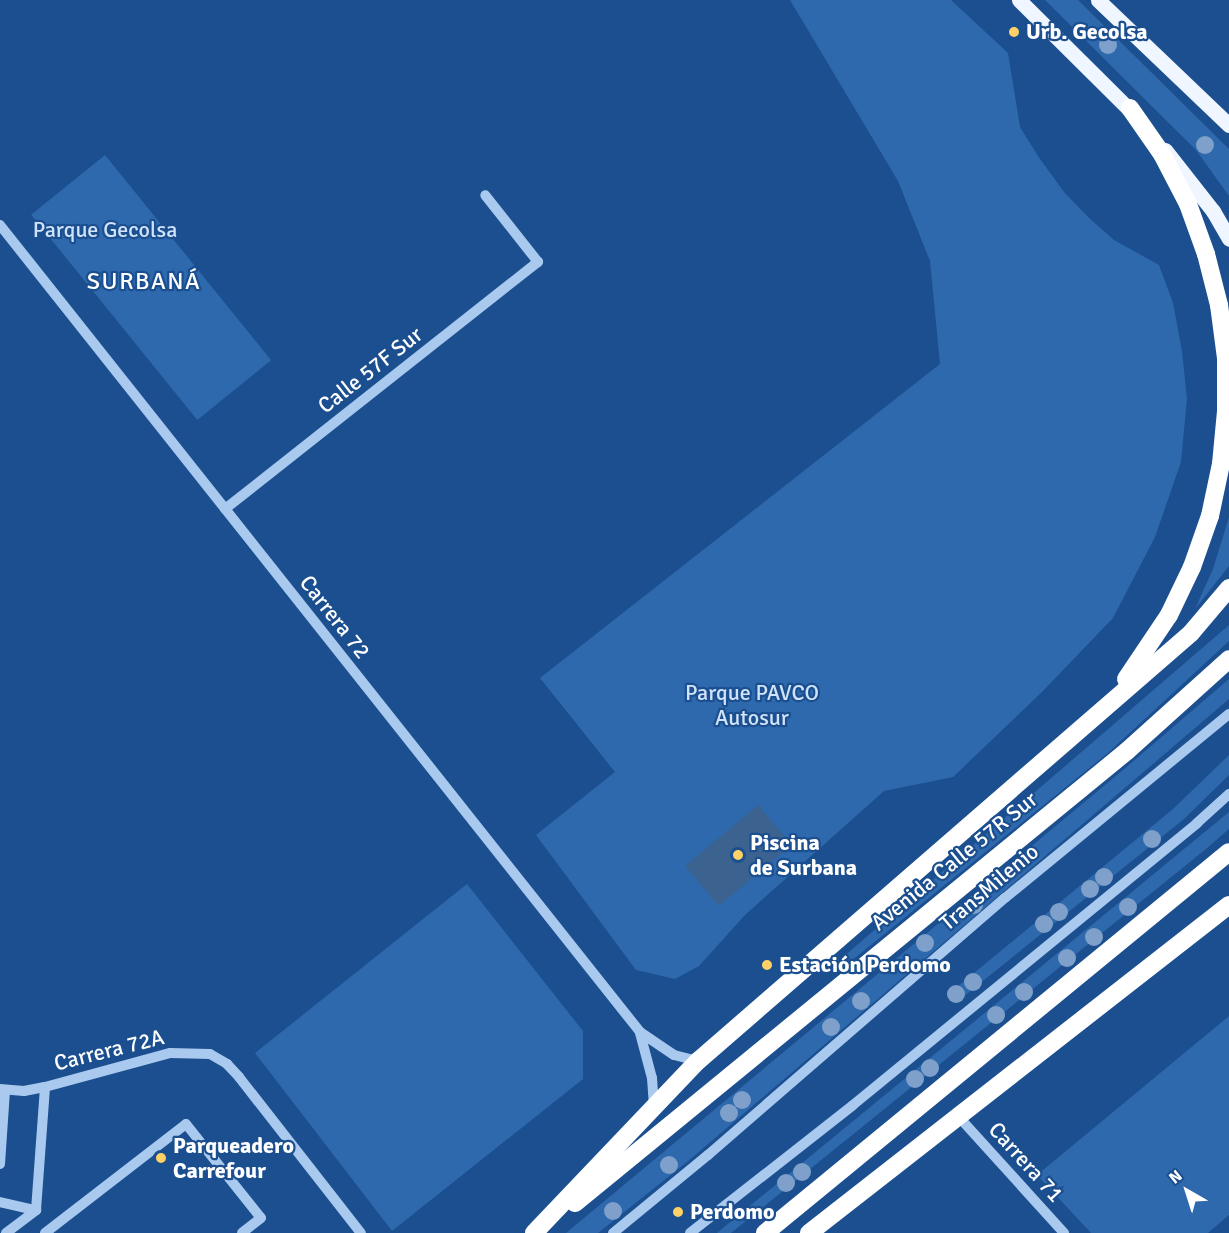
<!DOCTYPE html>
<meta charset="utf-8">
<style>
body{margin:0}
#map{position:relative;width:1229px;height:1233px;overflow:hidden;background:#1b4f8f;font-family:Signika,sans-serif}
div>[style]{position:absolute}
[style*='--x']{left:calc(var(--x)*1px);top:calc(var(--y)*1px);width:calc(var(--w)*1px);rotate:calc(var(--a)*1deg)}
.green>*{inset:0;background:#2e69ad;transform-origin:0 0}
.water>*{inset:0;background:#3c6290;transform-origin:0 0}
.minor>*{height:10px;margin:-5px;padding:0 5px;transform-origin:5px;border-radius:5px;background:#a9c9ee}
.major>*{height:15px;margin:-7.5px;padding:0 7.5px;transform-origin:7.5px;border-radius:7.5px;background:#f0f6ff}
.highway>*{height:18px;margin:-9px;padding:0 9px;transform-origin:9px;border-radius:9px;background:#fff}
.trees>*{width:18px;height:18px;margin:-9px;border-radius:50%;background:#7ea0ca}
.dots>*{width:16px;height:16px;translate:-50% -50%;box-sizing:border-box;border:3px solid #1b4f8f;border-radius:50%}
span{translate:-50% -50%;white-space:nowrap;text-align:center;line-height:1.15;-webkit-text-stroke:4.5px #1b4f8f;paint-order:stroke}
.poi-label{font-size:22px;color:#fff;font-weight:700}
.left{translate:0 -50%;text-align:left}
.park-label{font-size:22px;color:#cfe3fa}
.street-label{font-size:22px;color:#fff}
.neighbourhood-label{font-size:24px;color:#fff;letter-spacing:1.5px}
.north{position:absolute;left:1157px;top:1161px;width:60px;height:60px;-webkit-text-stroke:4px #1b4f8f;paint-order:stroke;rotate:321deg;font-size:16px;font-weight:700;line-height:24px;text-align:center;color:#fff}
.north::after{content:'';display:block;margin:auto;width:21px;height:27px;background:#fff;clip-path:polygon(50% 0,100% 100%,50% 72%,0 100%)}
</style>
<div id="map">
<div class="green">
<div style="clip-path:polygon(790px 0,951px 0,1008px 53px,1020px 127px,1038px 156px,1064px 192px,1088px 217px,1114px 240px,1159px 265px,1173px 303px,1182px 351px,1187px 399px,1181px 462px,1155px 537px,1113px 618px,1042px 692px,953px 777px,884px 791px,745px 915px,699px 966px,675px 979px,636px 970px,536px 835px,615px 772px,540px 678px,940px 364px,930px 261px,898px 181px)"></div>
<div style="clip-path:polygon(1045px 0,1078px 0,1229px 149px,1229px 196px,1196px 150px)"></div>
<div style="left:105px;top:155px;width:264px;height:95px;rotate:51deg"></div>
<div style="clip-path:polygon(1229px 517px,1229px 566px,1195px 609px,1213px 569px)"></div>
<div style="clip-path:polygon(1229px 625px,1229px 641px,1108px 753px,835px 974px,828px 970px)"></div>
<div style="clip-path:polygon(1229px 679px,1229px 699px,687px 1162px,598px 1233px,566px 1233px,1123px 770px)"></div>
<div style="clip-path:polygon(1229px 755px,1229px 775px,1184px 819px,958px 1001px,951px 992px,1173px 809px)"></div>
<div style="clip-path:polygon(1229px 812px,1229px 829px,1206px 849px,731px 1233px,717px 1233px)"></div>
<div style="clip-path:polygon(467px 884px,583px 1031px,583px 1079px,392px 1231px,255px 1053px)"></div>
<div style="clip-path:polygon(1229px 1016px,1229px 1215px,1208px 1233px,1091px 1233px,1037px 1175px)"></div>
</div>
<div class="water">
<div style="left:758px;top:805px;width:52px;height:95px;rotate:50deg"></div>
</div>
<div class="minor">
<div style="--x:0;--y:225;--w:1030;--a:51.58"></div>
<div style="--x:640;--y:1032;--w:41;--a:34.1"></div>
<div style="--x:674;--y:1055;--w:25;--a:14"></div>
<div style="--x:225;--y:509;--w:399;--a:-38.3"></div>
<div style="--x:538;--y:262;--w:85;--a:-128.3"></div>
<div style="--x:640;--y:1033;--w:47;--a:75.1"></div>
<div style="--x:652;--y:1078;--w:28;--a:86"></div>
<div style="--x:0;--y:1089;--w:24;--a:5"></div>
<div style="--x:24;--y:1091;--w:21;--a:-11"></div>
<div style="--x:45;--y:1087;--w:130;--a:-15.2"></div>
<div style="--x:170;--y:1053;--w:40;--a:1.4"></div>
<div style="--x:210;--y:1054;--w:20;--a:30"></div>
<div style="--x:227;--y:1064;--w:18;--a:47"></div>
<div style="--x:239;--y:1077;--w:198;--a:52"></div>
<div style="--x:958;--y:1116;--w:158;--a:47.8"></div>
<div style="--x:0;--y:1164;--w:74;--a:-86.1"></div>
<div style="--x:0;--y:1202;--w:37;--a:13"></div>
<div style="--x:6;--y:1233;--w:38;--a:-37"></div>
<div style="--x:36;--y:1210;--w:123;--a:-85.8"></div>
<div style="--x:45;--y:1233;--w:178;--a:-37.7"></div>
<div style="--x:186;--y:1124;--w:120;--a:51.4"></div>
<div style="--x:261;--y:1218;--w:24;--a:142"></div>
<div style="--x:613;--y:1233;--w:123;--a:-39.4"></div>
<div style="--x:708;--y:1155;--w:393;--a:-40.9"></div>
<div style="--x:1005;--y:898;--w:290;--a:-39.4"></div>
<div style="--x:690;--y:1233;--w:207;--a:-38.1"></div>
<div style="--x:853;--y:1105;--w:445;--a:-39.3"></div>
<div style="--x:1197;--y:823;--w:43;--a:-42.2"></div>
</div>
<div class="major">
<div style="--x:1019;--y:0;--w:165;--a:44.8"></div>
<div style="--x:1098;--y:0;--w:181;--a:43.7"></div>
<div style="--x:1165;--y:150;--w:78;--a:51.8"></div>
<div style="--x:1213;--y:211;--w:32;--a:60"></div>
</div>
<div class="highway">
<div style="--x:1126;--y:679;--w:77;--a:-56.1"></div>
<div style="--x:1169;--y:615;--w:53;--a:-64.4"></div>
<div style="--x:1192;--y:567;--w:54;--a:-70.6"></div>
<div style="--x:1210;--y:516;--w:53;--a:-78.1"></div>
<div style="--x:1221;--y:464;--w:53;--a:-84.6"></div>
<div style="--x:1226;--y:411;--w:53;--a:-90"></div>
<div style="--x:1226;--y:358;--w:53;--a:-97.5"></div>
<div style="--x:1219;--y:305;--w:53;--a:-104.3"></div>
<div style="--x:1206;--y:254;--w:53;--a:-109.8"></div>
<div style="--x:1188;--y:204;--w:56;--a:-117.5"></div>
<div style="--x:1162;--y:154;--w:56;--a:-124.8"></div>
<div style="--x:575;--y:1203;--w:713;--a:-39.31"></div>
<div style="--x:1127;--y:751;--w:137;--a:-42"></div>
<div style="--x:534;--y:1233;--w:238;--a:-46.4"></div>
<div style="--x:698;--y:1061;--w:653;--a:-40.96"></div>
<div style="--x:1191;--y:633;--w:59;--a:-49.8"></div>
<div style="--x:765;--y:1233;--w:600;--a:-39.39"></div>
<div style="--x:809;--y:1233;--w:533;--a:-37.99"></div>
</div>
<div class="trees">
<div style="left:1108px;top:45px"></div>
<div style="left:1205px;top:145px"></div>
<div style="left:1152px;top:839px"></div>
<div style="left:1104px;top:877px"></div>
<div style="left:1090px;top:889px"></div>
<div style="left:974px;top:905px"></div>
<div style="left:1128px;top:907px"></div>
<div style="left:1059px;top:912px"></div>
<div style="left:1044px;top:924px"></div>
<div style="left:1094px;top:937px"></div>
<div style="left:925px;top:943px"></div>
<div style="left:1067px;top:958px"></div>
<div style="left:973px;top:982px"></div>
<div style="left:1024px;top:992px"></div>
<div style="left:956px;top:994px"></div>
<div style="left:861px;top:1001px"></div>
<div style="left:996px;top:1015px"></div>
<div style="left:831px;top:1027px"></div>
<div style="left:930px;top:1068px"></div>
<div style="left:915px;top:1079px"></div>
<div style="left:742px;top:1100px"></div>
<div style="left:729px;top:1113px"></div>
<div style="left:669px;top:1165px"></div>
<div style="left:802px;top:1172px"></div>
<div style="left:786px;top:1183px"></div>
<div style="left:613px;top:1211px"></div>
</div>
<div class="dots">
<div style="left:1014px;top:32px;background:#ffd166"></div>
<div style="left:738px;top:855px;background:#ffd166"></div>
<div style="left:767px;top:965px;background:#ffd166"></div>
<div style="left:161px;top:1158px;background:#ffd166"></div>
<div style="left:678px;top:1212px;background:#ffd166"></div>
</div>
<div class="poi-label">
<span class="left" style="left:1026px;top:32px">Urb. Gecolsa</span>
<span class="left" style="left:750px;top:855px">Piscina<br>de Surbana</span>
<span class="left" style="left:779px;top:965px">Estación Perdomo</span>
<span class="left" style="left:173px;top:1158px">Parqueadero<br>Carrefour</span>
<span class="left" style="left:690px;top:1212px">Perdomo</span>
</div>
<div class="park-label">
<span style="left:105px;top:230px">Parque Gecolsa</span>
<span style="left:752px;top:705px">Parque PAVCO<br>Autosur</span>
</div>
<div class="street-label">
<span style="left:370px;top:370px;rotate:-38deg">Calle 57F Sur</span>
<span style="left:335px;top:617px;rotate:52deg">Carrera 72</span>
<span style="left:954px;top:861px;rotate:-39deg">Avenida Calle 57R Sur</span>
<span style="left:989px;top:887px;rotate:-40deg">TransMilenio</span>
<span style="left:109px;top:1050px;rotate:-14deg">Carrera 72A</span>
<span style="left:1026px;top:1162px;rotate:48deg">Carrera 71</span>
</div>
<div class="neighbourhood-label">
<span style="left:144px;top:282px">SURBANÁ</span>
</div>
<div class="north">N</div>
</div>
